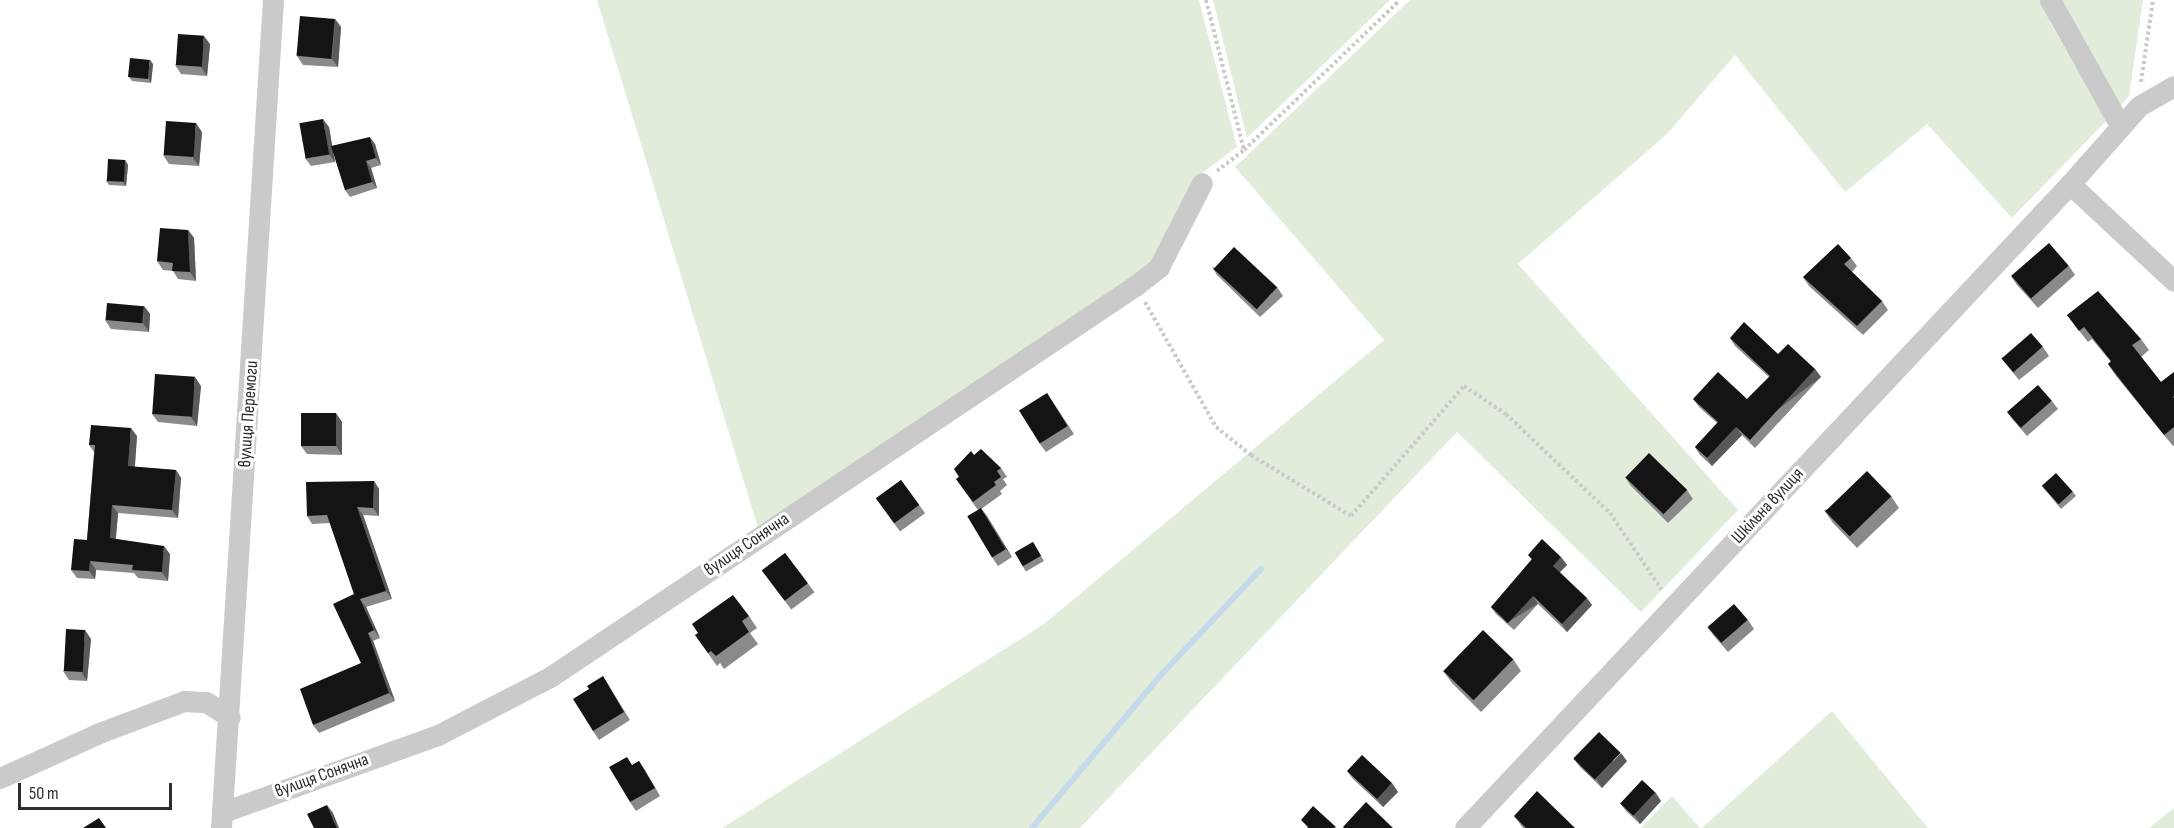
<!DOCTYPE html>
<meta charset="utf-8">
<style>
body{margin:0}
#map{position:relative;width:2174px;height:828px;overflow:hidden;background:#fff;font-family:"Sofia Sans Condensed",sans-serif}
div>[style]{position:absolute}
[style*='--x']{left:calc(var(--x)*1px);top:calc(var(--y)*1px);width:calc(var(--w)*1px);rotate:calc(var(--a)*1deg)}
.green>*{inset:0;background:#e2ecda}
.stream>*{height:6px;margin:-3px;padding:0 3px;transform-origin:3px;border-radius:3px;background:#c5dbec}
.path>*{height:4px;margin-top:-2px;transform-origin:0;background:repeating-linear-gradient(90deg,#cacaca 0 3px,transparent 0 6px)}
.minor>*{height:21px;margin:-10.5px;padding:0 10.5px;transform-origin:10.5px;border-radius:10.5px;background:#cacaca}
.wall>*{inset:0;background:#8a8a8a;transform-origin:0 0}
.shaded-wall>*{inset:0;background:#5a5a5a;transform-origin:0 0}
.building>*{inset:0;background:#141414;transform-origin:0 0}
span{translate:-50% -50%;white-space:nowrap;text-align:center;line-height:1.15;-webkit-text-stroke:6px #fff;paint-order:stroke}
.street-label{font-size:18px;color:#2d2d2d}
.scale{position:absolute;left:18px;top:783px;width:154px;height:27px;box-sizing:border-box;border:3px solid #2d2d2d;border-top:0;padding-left:8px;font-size:18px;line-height:21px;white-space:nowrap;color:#2d2d2d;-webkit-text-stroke:4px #fff;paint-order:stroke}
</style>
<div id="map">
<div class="green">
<div style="clip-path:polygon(597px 0,1199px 0,1237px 147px,1194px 179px,1153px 261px,1130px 280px,758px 528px)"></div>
<div style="clip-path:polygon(1213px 0,1390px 0,1247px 138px)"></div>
<div style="clip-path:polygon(1410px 0,2143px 0,2129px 96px,2119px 107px,2066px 7px,2049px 21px,2107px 120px,2012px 218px,1927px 124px,1845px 192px,1735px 55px,1667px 134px,1518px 264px,1738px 510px,1641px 612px,1457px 432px,1080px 828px,722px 828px,1044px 624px,1384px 340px,1235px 167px)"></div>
<div style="clip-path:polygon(1832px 711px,1928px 828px,1702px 828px)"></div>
<div style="clip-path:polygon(1672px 796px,1700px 828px,1641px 828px)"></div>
<div style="clip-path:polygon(2174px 808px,2174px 828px,2149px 828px)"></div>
</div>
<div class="stream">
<div style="--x:1032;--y:828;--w:199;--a:-49.9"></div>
<div style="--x:1160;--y:676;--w:147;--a:-46.7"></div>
</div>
<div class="path">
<div style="--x:1206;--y:0;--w:155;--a:75.8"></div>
<div style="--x:2141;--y:82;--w:83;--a:-81.7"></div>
<div style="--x:1217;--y:171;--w:34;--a:-38"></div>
<div style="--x:1244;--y:150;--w:216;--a:-43.9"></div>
<div style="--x:1145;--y:302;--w:144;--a:60.4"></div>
<div style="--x:1216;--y:427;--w:45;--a:38.7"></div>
<div style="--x:1251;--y:455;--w:117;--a:31.4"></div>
<div style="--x:1351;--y:516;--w:172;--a:-49"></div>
<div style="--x:1464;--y:386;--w:50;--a:33.7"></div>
<div style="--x:1506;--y:414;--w:144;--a:43.6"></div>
<div style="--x:1610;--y:513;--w:92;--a:56.1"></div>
</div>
<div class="minor">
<div style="--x:2050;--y:0;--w:145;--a:60.8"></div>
<div style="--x:2070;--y:184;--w:142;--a:43"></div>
<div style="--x:0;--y:778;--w:109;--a:-24.4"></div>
<div style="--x:99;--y:733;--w:91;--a:-20.6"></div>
<div style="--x:184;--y:701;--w:22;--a:3"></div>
<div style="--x:206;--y:702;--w:28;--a:32"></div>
<div style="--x:223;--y:812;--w:228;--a:-19.7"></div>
<div style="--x:438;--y:735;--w:126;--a:-27.4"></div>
<div style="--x:550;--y:677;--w:704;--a:-33.76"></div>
<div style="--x:1135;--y:286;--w:31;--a:-38"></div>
<div style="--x:1159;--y:267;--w:94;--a:-62.9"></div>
<div style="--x:221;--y:828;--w:830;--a:-86.41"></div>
<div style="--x:1465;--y:828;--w:884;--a:-46.79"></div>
<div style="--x:2070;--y:184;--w:104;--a:-48.5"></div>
<div style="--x:2139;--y:106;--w:40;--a:-29.7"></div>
</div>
<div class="wall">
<div style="clip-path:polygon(335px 19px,341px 27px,338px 67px,303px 65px,297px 56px)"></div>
<div style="clip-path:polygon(210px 44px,207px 76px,181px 74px,175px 65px)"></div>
<div style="clip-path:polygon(153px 64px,151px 83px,132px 81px,129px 77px)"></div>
<div style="clip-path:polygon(329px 127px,332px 146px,375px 144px,381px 165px,371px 168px,377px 188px,350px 197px,345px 190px,333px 151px,335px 162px,311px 166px,305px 158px)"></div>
<div style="clip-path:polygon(202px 132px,199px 166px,169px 164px,163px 155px)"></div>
<div style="clip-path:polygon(125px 160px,128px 165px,126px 186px,109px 185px,106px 181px)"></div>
<div style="clip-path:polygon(188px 230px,194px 238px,196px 281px,178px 279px,173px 271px,163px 270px,157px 261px)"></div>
<div style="clip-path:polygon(1851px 258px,1857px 266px,1852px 272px,1882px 301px,1888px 310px,1863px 335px,1809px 286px,1803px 277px)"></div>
<div style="clip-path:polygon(2069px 266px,2075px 275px,2038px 308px,2017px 285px,2011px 276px)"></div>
<div style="clip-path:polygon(1212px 267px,1277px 287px,1283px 296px,1260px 317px,1217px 275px)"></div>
<div style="clip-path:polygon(144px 306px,150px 314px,149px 332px,111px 329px,105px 320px)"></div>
<div style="clip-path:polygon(2067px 315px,2141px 339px,2149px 350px,2141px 357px,2161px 382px,2174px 372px,2174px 445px,2173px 446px,2116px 376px,2108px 364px,2111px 362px,2092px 339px,2088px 342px)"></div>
<div style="clip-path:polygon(1730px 338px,1778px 354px,1815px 369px,1821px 377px,1755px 448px,1742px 435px,1712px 466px,1700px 455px,1695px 447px,1717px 423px,1699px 407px,1693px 399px,1747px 399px,1769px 377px,1735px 346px)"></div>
<div style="clip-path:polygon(2043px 347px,2049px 356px,2019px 380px,2001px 358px)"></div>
<div style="clip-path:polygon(201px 386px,197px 426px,158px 422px,152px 414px)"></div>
<div style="clip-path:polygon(1047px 393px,1074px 434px,1046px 452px,1040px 444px)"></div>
<div style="clip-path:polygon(2052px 401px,2058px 409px,2027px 436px,2013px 420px,2007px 412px)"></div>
<div style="clip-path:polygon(342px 422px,342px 455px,307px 454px,301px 446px)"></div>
<div style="clip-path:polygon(137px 436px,135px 467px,176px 470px,181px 478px,178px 518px,118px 513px,116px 539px,170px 554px,168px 581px,138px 578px,134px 573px,96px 570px,95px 579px,77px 578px,71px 570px,87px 540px,94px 452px,89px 445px)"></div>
<div style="clip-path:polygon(974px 455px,1001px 468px,1007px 477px,1003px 479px,1007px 485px,1000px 491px,1002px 494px,981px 509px,1012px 557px,998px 566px,992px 557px,978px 510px,956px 479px,959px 477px)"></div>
<div style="clip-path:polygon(1625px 477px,1687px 490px,1693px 499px,1668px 523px,1631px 486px)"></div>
<div style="left:901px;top:480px;width:41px;height:31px;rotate:54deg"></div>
<div style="clip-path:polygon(374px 481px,379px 489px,379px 516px,363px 515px,392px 599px,366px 607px,380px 638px,373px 641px,395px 701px,319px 733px,313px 725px,361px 663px,354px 594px,330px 523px,312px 524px,307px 516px)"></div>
<div style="clip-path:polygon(2042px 486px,2073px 492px,2076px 496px,2061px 509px)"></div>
<div style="clip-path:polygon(1891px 496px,1899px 508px,1857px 548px,1833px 523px,1824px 510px)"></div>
<div style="left:1033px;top:542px;width:22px;height:21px;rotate:60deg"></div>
<div style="left:785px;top:553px;width:49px;height:29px;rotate:53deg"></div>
<div style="clip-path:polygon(1528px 555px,1561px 557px,1567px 565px,1560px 572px,1592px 605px,1567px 632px,1538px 604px,1514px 630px,1496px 614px,1491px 607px,1532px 560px)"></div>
<div style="clip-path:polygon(749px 616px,757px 628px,750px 633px,758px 644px,724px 669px,720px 663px,717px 666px,695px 635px)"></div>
<div style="clip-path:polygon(1748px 620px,1754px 629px,1728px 652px,1714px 636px,1708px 628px)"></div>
<div style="clip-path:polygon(91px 639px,87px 681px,69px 680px,63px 671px)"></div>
<div style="clip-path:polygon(1513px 659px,1521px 671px,1481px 712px,1452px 683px,1443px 671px)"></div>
<div style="clip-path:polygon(603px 676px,630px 720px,599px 740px,593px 731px,589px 689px)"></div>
<div style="clip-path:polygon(1574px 759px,1627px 761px,1602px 788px,1580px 767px)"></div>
<div style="clip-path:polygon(639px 761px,660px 796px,636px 811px,630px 802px,633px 765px)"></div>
<div style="clip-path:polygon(1347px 771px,1398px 792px,1383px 807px,1353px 779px)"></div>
<div style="clip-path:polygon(1655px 792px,1661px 801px,1640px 824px,1626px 811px,1620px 803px)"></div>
<div style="clip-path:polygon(1514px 816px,1575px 828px,1523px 828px)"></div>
</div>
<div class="shaded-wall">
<div style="clip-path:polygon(335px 19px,341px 27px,338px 67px,332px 59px)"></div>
<div style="clip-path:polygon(204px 36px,210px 44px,207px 76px,201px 67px)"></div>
<div style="clip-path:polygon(150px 60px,153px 64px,151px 83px,148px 78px)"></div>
<div style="clip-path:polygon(323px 119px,329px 127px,335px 162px,329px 154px)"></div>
<div style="clip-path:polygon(196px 123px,202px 132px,199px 166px,193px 158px)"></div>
<div style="clip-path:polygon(370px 137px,375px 144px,381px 165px,376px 158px)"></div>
<div style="clip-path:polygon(125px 160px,128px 165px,126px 186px,123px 182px)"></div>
<div style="clip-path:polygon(366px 161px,371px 168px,377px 188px,372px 182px)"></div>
<div style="clip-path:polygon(188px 230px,194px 238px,196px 281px,190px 272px)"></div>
<div style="clip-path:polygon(144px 306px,150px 314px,149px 332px,143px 323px)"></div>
<div style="left:1815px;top:369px;width:10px;height:96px;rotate:53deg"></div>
<div style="clip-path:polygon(195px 377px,201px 386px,197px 426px,191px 417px)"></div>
<div style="clip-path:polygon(336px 413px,342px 422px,342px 455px,336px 446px)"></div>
<div style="clip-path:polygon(1736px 427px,1742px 435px,1712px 466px,1707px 458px)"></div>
<div style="clip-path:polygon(131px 428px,137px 436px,134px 475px,128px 466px)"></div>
<div style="clip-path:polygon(176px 470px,181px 478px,178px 518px,172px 510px)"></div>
<div style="clip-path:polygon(374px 481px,379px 489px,379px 516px,373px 508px)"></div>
<div style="clip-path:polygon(112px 505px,118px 513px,115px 546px,110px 538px)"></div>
<div style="clip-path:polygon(357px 507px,363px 515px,392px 599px,386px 591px)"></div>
<div style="clip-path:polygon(981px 508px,987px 516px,1012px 557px,1006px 549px)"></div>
<div style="clip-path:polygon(164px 546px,170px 554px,168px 581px,162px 572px)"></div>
<div style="clip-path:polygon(1561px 557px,1567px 565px,1558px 574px,1553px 566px)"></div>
<div style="clip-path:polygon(90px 561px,96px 570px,95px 579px,89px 571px)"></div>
<div style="left:1533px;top:596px;width:9px;height:37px;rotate:58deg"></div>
<div style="clip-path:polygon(1587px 598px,1592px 605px,1567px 632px,1562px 624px)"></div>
<div style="clip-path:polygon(360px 599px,366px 607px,380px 638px,374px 630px)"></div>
<div style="clip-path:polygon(85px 630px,91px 639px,87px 681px,82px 673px)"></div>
<div style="clip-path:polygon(368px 633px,373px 641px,395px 701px,389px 693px)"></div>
<div style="clip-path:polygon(1621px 753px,1627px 761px,1602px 788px,1596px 779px)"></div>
<div style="clip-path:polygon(639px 761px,645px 770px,660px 796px,655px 788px)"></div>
<div style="clip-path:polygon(1392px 783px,1398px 792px,1383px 807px,1377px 799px)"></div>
<div style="clip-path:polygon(1655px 792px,1661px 801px,1640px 824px,1634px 815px)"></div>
<div style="clip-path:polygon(327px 805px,333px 813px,339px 828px,337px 828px)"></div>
</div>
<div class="building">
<div style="left:300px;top:16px;width:35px;height:40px;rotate:5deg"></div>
<div style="left:178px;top:34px;width:26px;height:31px;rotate:4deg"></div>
<div style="left:130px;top:58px;width:20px;height:19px;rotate:6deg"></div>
<div style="left:323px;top:119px;width:36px;height:24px;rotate:80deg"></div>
<div style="left:166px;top:121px;width:30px;height:34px;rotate:4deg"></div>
<div style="clip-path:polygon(370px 137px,376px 158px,366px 161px,372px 182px,345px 190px,331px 146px)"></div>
<div style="left:108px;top:159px;width:17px;height:22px;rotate:3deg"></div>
<div style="clip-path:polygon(160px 228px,188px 230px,190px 272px,172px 271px,173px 263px,157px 261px)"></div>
<div style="left:2049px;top:243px;width:30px;height:50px;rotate:49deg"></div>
<div style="clip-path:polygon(1838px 244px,1851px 258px,1844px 264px,1882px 301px,1857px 326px,1803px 277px)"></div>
<div style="left:1234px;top:247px;width:59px;height:30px;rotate:43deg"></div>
<div style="clip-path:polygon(2098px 291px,2141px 339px,2132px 345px,2161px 382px,2174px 372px,2174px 396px,2173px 397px,2174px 398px,2174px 427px,2164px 435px,2108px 364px,2111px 361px,2084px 327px,2079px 331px,2067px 315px)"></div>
<div style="left:107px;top:303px;width:37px;height:17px;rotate:5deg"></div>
<div style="clip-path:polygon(1744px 322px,1778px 354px,1788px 344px,1815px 369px,1750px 440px,1736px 427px,1707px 458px,1695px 447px,1718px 422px,1693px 399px,1718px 372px,1747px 399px,1770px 376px,1730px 338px)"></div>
<div style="left:2031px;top:333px;width:18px;height:39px;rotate:49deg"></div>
<div style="left:155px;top:374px;width:40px;height:40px;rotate:4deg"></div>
<div style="left:2038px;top:385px;width:21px;height:41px;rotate:49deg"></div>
<div style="left:1047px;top:393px;width:39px;height:33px;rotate:58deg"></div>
<div style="left:301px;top:413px;width:35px;height:33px"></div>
<div style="clip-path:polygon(91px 425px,131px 428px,128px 466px,176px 470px,172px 510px,112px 505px,110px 538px,164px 546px,162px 572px,132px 570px,133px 565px,90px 561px,89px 571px,71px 570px,74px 539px,87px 540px,95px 445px,89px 445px)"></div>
<div style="clip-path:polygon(981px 449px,1001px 468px,997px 471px,1001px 477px,994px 482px,996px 485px,973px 502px,956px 479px,959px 477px,954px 469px,971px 451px,974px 455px)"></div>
<div style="left:1649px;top:453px;width:53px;height:34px;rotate:44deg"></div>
<div style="left:1867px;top:471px;width:35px;height:58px;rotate:46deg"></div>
<div style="left:2056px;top:473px;width:25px;height:19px;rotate:48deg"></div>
<div style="left:901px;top:480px;width:31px;height:31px;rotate:54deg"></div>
<div style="clip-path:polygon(374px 481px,373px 508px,357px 507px,386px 591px,360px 599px,374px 630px,368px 633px,389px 693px,313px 725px,300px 689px,361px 663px,333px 604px,354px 594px,327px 515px,307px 516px,306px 482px)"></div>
<div style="left:981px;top:508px;width:48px;height:16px;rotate:59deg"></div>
<div style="clip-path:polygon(1542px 539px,1561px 557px,1553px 566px,1587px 598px,1562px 624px,1533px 596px,1508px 623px,1491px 607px,1532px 559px,1528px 555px)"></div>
<div style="left:1033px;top:542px;width:16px;height:21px;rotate:60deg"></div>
<div style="left:785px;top:553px;width:38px;height:29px;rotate:53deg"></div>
<div style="clip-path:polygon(733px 595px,749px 616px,742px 621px,749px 632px,716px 656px,711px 651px,708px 653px,695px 635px,698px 633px,692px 624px)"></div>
<div style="left:1734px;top:604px;width:21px;height:35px;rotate:49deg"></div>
<div style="left:66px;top:629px;width:19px;height:42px;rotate:3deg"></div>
<div style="left:1483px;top:630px;width:42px;height:57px;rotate:44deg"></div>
<div style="clip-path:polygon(603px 676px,624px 712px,593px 731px,573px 699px,589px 689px,587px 686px)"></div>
<div style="left:1599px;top:732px;width:30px;height:37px;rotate:44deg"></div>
<div style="left:1362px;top:755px;width:41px;height:22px;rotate:43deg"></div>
<div style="clip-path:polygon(627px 757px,632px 765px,639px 761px,655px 788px,630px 802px,609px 767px)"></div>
<div style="left:1642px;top:780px;width:18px;height:32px;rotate:43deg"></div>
<div style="clip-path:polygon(1537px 791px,1575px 828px,1526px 828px,1514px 816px)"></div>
<div style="clip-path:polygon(1366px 802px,1393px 828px,1344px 828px,1343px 827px)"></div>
<div style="clip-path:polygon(327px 805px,337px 828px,314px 828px,307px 814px)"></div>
<div style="clip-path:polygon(1313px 806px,1336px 827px,1334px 828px,1307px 828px,1308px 827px,1301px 820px)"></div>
<div style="clip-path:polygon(99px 818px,106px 828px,83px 828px)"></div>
</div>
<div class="street-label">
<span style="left:249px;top:414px;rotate:-86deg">вулиця Перемоги</span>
<span style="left:1768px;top:506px;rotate:-47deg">Шкільна вулиця</span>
<span style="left:747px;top:545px;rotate:-34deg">вулиця Сонячна</span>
<span style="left:322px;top:776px;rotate:-20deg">вулиця Сонячна</span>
</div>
<div class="scale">50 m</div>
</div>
